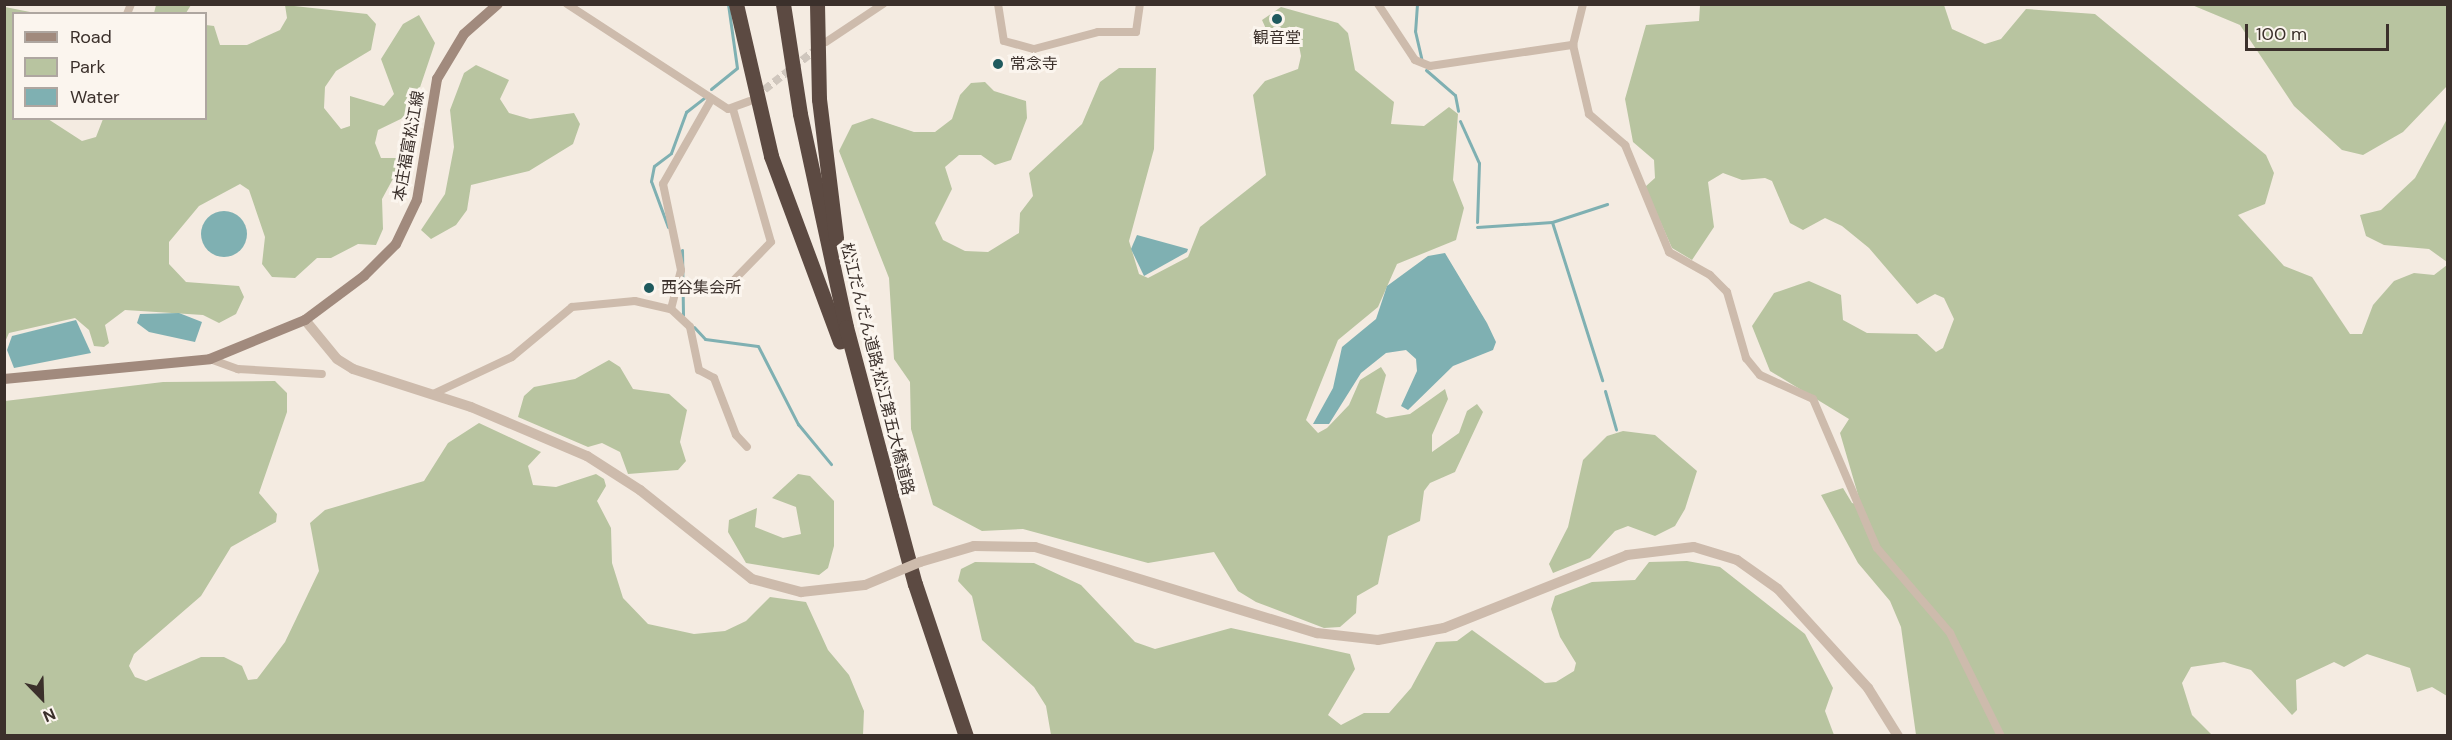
<!DOCTYPE html>
<meta charset="utf-8">
<style>
body{margin:0}
#map{position:relative;width:2452px;height:740px;overflow:hidden;background:#f4ebe1;font-family:"DM Sans","Noto Sans JP",sans-serif}
div>[style]{position:absolute}
[style*='--x']{left:calc(var(--x)*1px);top:calc(var(--y)*1px);width:calc(var(--w)*1px);rotate:calc(var(--a)*1deg)}
.green>*{inset:0;background:#b8c4a0}
.water>*{inset:0;background:#7fb0b2}
.round{border-radius:50%}
.stream>*{height:3px;margin:-1.5px;padding:0 1.5px;transform-origin:1.5px;border-radius:1.5px;background:#7fb0b2}
.minor-tunnel>*{height:8px;margin-top:-4px;transform-origin:0;background:repeating-linear-gradient(90deg,#cfc6bd 0 8px,transparent 0 12px)}
.minor>*{height:8px;margin:-4px;padding:0 4px;transform-origin:4px;border-radius:4px;background:#cdbbac}
.tertiary>*{height:10px;margin:-5px;padding:0 5px;transform-origin:5px;border-radius:5px;background:#cdbbac}
.secondary>*{height:10px;margin:-5px;padding:0 5px;transform-origin:5px;border-radius:5px;background:#a18a7d}
.motorway>*{height:15px;margin:-7.5px;padding:0 7.5px;transform-origin:7.5px;border-radius:7.5px;background:#5c4a42}
.tertiary-bridge>*{height:10px;margin:-5px;padding:0 5px;transform-origin:5px;border-radius:5px;background:#cdbbac}
.dots>*{width:16px;height:16px;translate:-50% -50%;box-sizing:border-box;border:3px solid #fbf5ee;border-radius:50%}
span{translate:-50% -50%;white-space:nowrap;text-align:center;line-height:1.15;-webkit-text-stroke:6px #fbf5ee;paint-order:stroke}
.poi-label{font-size:16px;color:#3b302b}
.left{translate:0 -50%;text-align:left}
.street-label{font-size:16px;color:#3b302b}
.frame{position:absolute;inset:0;border:6px solid #3b302b;pointer-events:none}
.legend{position:absolute;left:12px;top:12px;width:195px;height:108px;box-sizing:border-box;background:#fbf5ee;border:2px solid #aea6a0;margin:0;padding:8px 10px;list-style:none;font-size:18px;color:#3b302b}
.legend li{display:flex;align-items:center;gap:12px;height:30px}
.legend b{width:30px;border:2px solid #aea6a0}
.north{position:absolute;left:12px;top:668px;width:60px;height:60px;-webkit-text-stroke:4px #fbf5ee;paint-order:stroke;rotate:157deg;font-size:16px;font-weight:700;line-height:24px;text-align:center;color:#3b302b}
.north::after{content:'';display:block;margin:auto;width:21px;height:27px;background:#3b302b;clip-path:polygon(50% 0,100% 100%,50% 72%,0 100%)}
.scale{position:absolute;left:2245px;top:24px;width:144px;height:27px;box-sizing:border-box;border:3px solid #3b302b;border-top:0;padding-left:8px;font-size:18px;line-height:21px;white-space:nowrap;color:#3b302b;-webkit-text-stroke:4px #fbf5ee;paint-order:stroke}
</style>
<div id="map">
<div class="green">
<div style="clip-path:polygon(156px 5px,156px 4px,191px 5px,186px 13px,154px 13px)"></div>
<div style="clip-path:polygon(285px 5px,367px 14px,376px 24px,371px 50px,336px 71px,325px 87px,324px 108px,341px 129px,350px 126px,350px 96px,384px 106px,394px 94px,381px 59px,403px 24px,419px 15px,435px 43px,411px 114px,378px 130px,375px 143px,381px 158px,401px 158px,401px 164px,382px 199px,383px 229px,376px 245px,358px 244px,331px 258px,317px 258px,295px 278px,272px 277px,262px 264px,265px 237px,249px 190px,240px 184px,199px 206px,169px 242px,169px 264px,186px 282px,239px 286px,244px 297px,236px 314px,219px 323px,203px 315px,125px 310px,105px 325px,109px 343px,104px 347px,94px 346px,89px 330px,75px 318px,9px 333px,5px 342px,5px 7px,35px 13px,14px 14px,14px 118px,48px 119px,82px 141px,96px 137px,103px 119px,206px 118px,206px 25px,214px 26px,220px 45px,247px 45px,280px 30px,287px 18px)"></div>
<div style="clip-path:polygon(1700px 5px,1944px 5px,1952px 29px,1985px 44px,2001px 39px,2026px 9px,2095px 14px,2266px 155px,2274px 173px,2265px 204px,2238px 215px,2284px 266px,2312px 277px,2350px 334px,2362px 334px,2373px 305px,2394px 281px,2414px 273px,2434px 275px,2447px 265px,2447px 696px,2432px 687px,2417px 692px,2410px 668px,2367px 654px,2344px 667px,2334px 662px,2296px 680px,2297px 710px,2292px 715px,2251px 670px,2224px 662px,2191px 667px,2182px 683px,2192px 715px,2212px 735px,1916px 735px,1901px 627px,1890px 601px,1858px 563px,1821px 495px,1843px 488px,1852px 503px,1861px 505px,1840px 433px,1849px 419px,1770px 371px,1752px 326px,1774px 293px,1809px 281px,1841px 295px,1843px 320px,1867px 333px,1917px 334px,1936px 352px,1943px 348px,1954px 319px,1944px 298px,1935px 294px,1917px 304px,1869px 248px,1842px 226px,1825px 218px,1803px 230px,1790px 223px,1772px 181px,1765px 178px,1742px 180px,1723px 173px,1708px 182px,1714px 227px,1692px 260px,1672px 248px,1645px 187px,1655px 178px,1654px 160px,1633px 142px,1625px 99px,1646px 25px,1699px 21px)"></div>
<div style="clip-path:polygon(2192px 5px,2447px 5px,2447px 86px,2403px 132px,2363px 155px,2342px 150px,2294px 106px,2240px 25px)"></div>
<div style="clip-path:polygon(1281px 7px,1338px 23px,1348px 33px,1355px 70px,1394px 102px,1391px 124px,1424px 126px,1449px 107px,1458px 114px,1453px 180px,1464px 208px,1456px 240px,1397px 264px,1378px 307px,1338px 340px,1306px 420px,1318px 433px,1327px 428px,1349px 405px,1360px 380px,1381px 367px,1386px 375px,1376px 413px,1386px 418px,1410px 414px,1445px 389px,1448px 399px,1432px 435px,1432px 452px,1459px 433px,1467px 411px,1477px 404px,1483px 412px,1455px 472px,1430px 483px,1424px 491px,1420px 521px,1388px 536px,1378px 584px,1357px 596px,1356px 613px,1340px 627px,1324px 628px,1256px 602px,1238px 591px,1214px 552px,1148px 563px,1023px 529px,982px 531px,933px 505px,911px 429px,910px 382px,894px 359px,889px 278px,839px 151px,852px 125px,872px 118px,914px 132px,935px 132px,952px 119px,960px 95px,971px 83px,985px 82px,994px 91px,1026px 101px,1027px 118px,1011px 160px,995px 165px,981px 155px,959px 155px,945px 167px,952px 189px,935px 223px,943px 240px,965px 251px,988px 252px,1019px 233px,1020px 213px,1033px 196px,1029px 173px,1082px 124px,1100px 82px,1119px 68px,1156px 68px,1154px 149px,1129px 241px,1139px 274px,1148px 278px,1188px 257px,1200px 227px,1266px 175px,1253px 95px,1265px 81px,1298px 69px,1301px 56px,1298px 40px,1267px 31px,1262px 20px)"></div>
<div style="clip-path:polygon(476px 65px,509px 80px,500px 99px,509px 113px,530px 119px,574px 113px,580px 124px,573px 144px,529px 171px,471px 185px,467px 210px,456px 225px,431px 239px,421px 230px,445px 194px,454px 147px,450px 110px,464px 73px)"></div>
<div style="clip-path:polygon(2447px 119px,2447px 262px,2429px 249px,2384px 245px,2366px 236px,2360px 215px,2381px 210px,2415px 178px)"></div>
<div style="clip-path:polygon(609px 360px,620px 367px,633px 389px,669px 394px,687px 410px,680px 442px,686px 461px,678px 470px,628px 474px,620px 452px,602px 443px,588px 447px,518px 417px,524px 396px,534px 387px,575px 379px)"></div>
<div style="clip-path:polygon(275px 381px,287px 393px,287px 412px,259px 493px,277px 514px,276px 522px,231px 547px,201px 596px,134px 654px,129px 666px,135px 677px,146px 681px,201px 657px,224px 657px,242px 666px,248px 680px,257px 679px,285px 642px,319px 571px,310px 523px,325px 510px,424px 481px,448px 443px,479px 423px,541px 452px,528px 466px,533px 485px,556px 487px,596px 474px,604px 479px,606px 486px,597px 501px,611px 528px,612px 563px,623px 598px,648px 624px,694px 634px,725px 631px,746px 621px,770px 597px,806px 602px,828px 650px,849px 675px,864px 711px,863px 735px,5px 735px,5px 401px,163px 382px)"></div>
<div style="clip-path:polygon(1623px 431px,1655px 435px,1697px 471px,1685px 509px,1675px 526px,1655px 536px,1628px 526px,1615px 531px,1590px 558px,1553px 573px,1549px 564px,1568px 527px,1583px 460px,1607px 436px)"></div>
<div style="clip-path:polygon(798px 474px,810px 476px,834px 501px,834px 546px,828px 568px,819px 575px,746px 563px,728px 532px,729px 520px,757px 508px,755px 527px,783px 538px,801px 534px,796px 507px,772px 498px)"></div>
<div style="clip-path:polygon(1687px 561px,1720px 567px,1805px 634px,1833px 688px,1825px 711px,1834px 735px,1051px 735px,1046px 706px,1034px 687px,982px 640px,972px 596px,958px 581px,961px 569px,975px 562px,1034px 563px,1081px 585px,1135px 642px,1155px 649px,1231px 628px,1350px 654px,1355px 669px,1328px 715px,1341px 725px,1364px 713px,1389px 713px,1411px 688px,1436px 642px,1457px 641px,1472px 630px,1545px 683px,1556px 682px,1574px 671px,1576px 663px,1560px 637px,1551px 609px,1555px 596px,1592px 582px,1635px 580px,1649px 562px)"></div>
</div>
<div class="water">
<div class="round" style="left:201px;top:211px;width:46px;height:46px"></div>
<div style="clip-path:polygon(1137px 235px,1188px 249px,1187px 252px,1144px 276px,1131px 249px)"></div>
<div style="clip-path:polygon(1445px 253px,1487px 323px,1496px 342px,1493px 350px,1453px 366px,1408px 410px,1401px 406px,1417px 371px,1416px 359px,1406px 350px,1386px 353px,1361px 373px,1329px 424px,1313px 424px,1333px 388px,1342px 347px,1376px 319px,1387px 286px,1428px 256px)"></div>
<div style="clip-path:polygon(179px 313px,202px 322px,195px 342px,149px 332px,137px 323px,140px 314px)"></div>
<div style="clip-path:polygon(76px 320px,91px 353px,14px 368px,7px 350px,12px 336px)"></div>
</div>
<div class="stream">
<div style="--x:1417;--y:4;--w:27;--a:94"></div>
<div style="--x:1415;--y:31;--w:28;--a:77"></div>
<div style="--x:1426;--y:70;--w:38;--a:41"></div>
<div style="--x:1455;--y:95;--w:16;--a:79"></div>
<div style="--x:711;--y:89;--w:33;--a:-39"></div>
<div style="--x:737;--y:68;--w:65;--a:-98"></div>
<div style="--x:1460;--y:121;--w:46;--a:65.7"></div>
<div style="--x:1479;--y:163;--w:59;--a:91.9"></div>
<div style="--x:1552;--y:222;--w:58;--a:-18.1"></div>
<div style="--x:668;--y:227;--w:49;--a:-110.3"></div>
<div style="--x:651;--y:181;--w:15;--a:-79"></div>
<div style="--x:654;--y:166;--w:21;--a:-37"></div>
<div style="--x:671;--y:153;--w:44;--a:-69.9"></div>
<div style="--x:686;--y:112;--w:23;--a:-38"></div>
<div style="--x:1477;--y:227;--w:75;--a:-3.8"></div>
<div style="--x:1552;--y:222;--w:166;--a:72.4"></div>
<div style="--x:682;--y:250;--w:65;--a:89.1"></div>
<div style="--x:694;--y:327;--w:16;--a:47"></div>
<div style="--x:705;--y:339;--w:53;--a:7.5"></div>
<div style="--x:758;--y:346;--w:88;--a:62.9"></div>
<div style="--x:798;--y:424;--w:52;--a:50.5"></div>
<div style="--x:1605;--y:391;--w:40;--a:74"></div>
</div>
<div class="minor-tunnel">
<div style="--x:755;--y:97;--w:80;--a:-37.9"></div>
</div>
<div class="minor">
<div style="--x:567;--y:4;--w:192;--a:33.1"></div>
<div style="--x:728;--y:109;--w:23;--a:-20"></div>
<div style="--x:998;--y:4;--w:37;--a:81"></div>
<div style="--x:1004;--y:41;--w:31;--a:15"></div>
<div style="--x:1034;--y:49;--w:66;--a:-14.9"></div>
<div style="--x:1098;--y:32;--w:38;--a:0"></div>
<div style="--x:1136;--y:32;--w:28;--a:-82"></div>
<div style="--x:1378;--y:4;--w:67;--a:56.5"></div>
<div style="--x:1415;--y:60;--w:16;--a:22"></div>
<div style="--x:1430;--y:66;--w:145;--a:-8.4"></div>
<div style="--x:1583;--y:4;--w:42;--a:103.7"></div>
<div style="--x:1573;--y:45;--w:71;--a:76.9"></div>
<div style="--x:1589;--y:114;--w:48;--a:40.7"></div>
<div style="--x:1625;--y:145;--w:116;--a:67.6"></div>
<div style="--x:1669;--y:252;--w:47;--a:29.3"></div>
<div style="--x:1710;--y:275;--w:24;--a:45"></div>
<div style="--x:1727;--y:292;--w:69;--a:73.9"></div>
<div style="--x:1746;--y:358;--w:22;--a:51"></div>
<div style="--x:1760;--y:375;--w:58;--a:24.4"></div>
<div style="--x:1813;--y:399;--w:162;--a:66.8"></div>
<div style="--x:1877;--y:548;--w:112;--a:49.3"></div>
<div style="--x:1950;--y:633;--w:115;--a:63.7"></div>
<div style="--x:127;--y:14;--w:11;--a:-68"></div>
<div style="--x:826;--y:42;--w:69;--a:-33.7"></div>
<div style="--x:733;--y:109;--w:138;--a:74.1"></div>
<div style="--x:771;--y:242;--w:52;--a:134.2"></div>
<div style="--x:671;--y:309;--w:26;--a:43"></div>
<div style="--x:690;--y:327;--w:44;--a:78.2"></div>
<div style="--x:699;--y:370;--w:17;--a:28"></div>
<div style="--x:714;--y:378;--w:61;--a:68.9"></div>
<div style="--x:736;--y:435;--w:16;--a:47"></div>
<div style="--x:210;--y:359;--w:30;--a:20"></div>
<div style="--x:238;--y:369;--w:84;--a:3.4"></div>
<div style="--x:433;--y:394;--w:87;--a:-25.1"></div>
<div style="--x:512;--y:357;--w:78;--a:-39.8"></div>
<div style="--x:572;--y:307;--w:63;--a:-5.4"></div>
<div style="--x:635;--y:301;--w:37;--a:13"></div>
<div style="--x:671;--y:309;--w:40;--a:-75.6"></div>
<div style="--x:681;--y:270;--w:88;--a:-101.8"></div>
<div style="--x:663;--y:184;--w:97;--a:-60.3"></div>
</div>
<div class="tertiary">
<div style="--x:305;--y:320;--w:50;--a:50.6"></div>
<div style="--x:337;--y:359;--w:19;--a:32"></div>
<div style="--x:353;--y:369;--w:124;--a:17.9"></div>
<div style="--x:471;--y:407;--w:126;--a:22.9"></div>
<div style="--x:587;--y:456;--w:63;--a:32.7"></div>
<div style="--x:640;--y:490;--w:143;--a:38.5"></div>
<div style="--x:752;--y:579;--w:51;--a:14.9"></div>
<div style="--x:801;--y:592;--w:64;--a:-6.2"></div>
<div style="--x:920;--y:562;--w:56;--a:-16.5"></div>
<div style="--x:974;--y:546;--w:61;--a:0.9"></div>
<div style="--x:1035;--y:547;--w:295;--a:17"></div>
<div style="--x:1317;--y:633;--w:61;--a:6.5"></div>
<div style="--x:1378;--y:640;--w:67;--a:-10.3"></div>
<div style="--x:1444;--y:628;--w:197;--a:-21.7"></div>
<div style="--x:1627;--y:555;--w:67;--a:-6.8"></div>
<div style="--x:1694;--y:547;--w:45;--a:16.8"></div>
<div style="--x:1737;--y:560;--w:50;--a:35.3"></div>
<div style="--x:1778;--y:589;--w:134;--a:47.7"></div>
<div style="--x:1868;--y:688;--w:57;--a:58"></div>
</div>
<div class="secondary">
<div style="--x:4;--y:379;--w:207;--a:-5.5"></div>
<div style="--x:210;--y:359;--w:103;--a:-22.3"></div>
<div style="--x:305;--y:320;--w:74;--a:-36.7"></div>
<div style="--x:364;--y:276;--w:45;--a:-45"></div>
<div style="--x:396;--y:244;--w:49;--a:-64.5"></div>
<div style="--x:417;--y:200;--w:123;--a:-80.6"></div>
<div style="--x:437;--y:79;--w:52;--a:-59"></div>
<div style="--x:464;--y:34;--w:45;--a:-41.4"></div>
</div>
<div class="motorway">
<div style="--x:736;--y:4;--w:156;--a:77"></div>
<div style="--x:771;--y:156;--w:198;--a:69.6"></div>
<div style="--x:783;--y:4;--w:111;--a:81.2"></div>
<div style="--x:800;--y:114;--w:218;--a:77.8"></div>
<div style="--x:846;--y:327;--w:266;--a:75"></div>
<div style="--x:915;--y:584;--w:160;--a:71.5"></div>
<div style="--x:817;--y:4;--w:95;--a:88.8"></div>
<div style="--x:819;--y:99;--w:140;--a:83"></div>
</div>
<div class="tertiary-bridge">
<div style="--x:865;--y:585;--w:60;--a:-22.7"></div>
</div>
<div class="dots">
<div style="left:1277px;top:19px;background:#1f5a5e"></div>
<div style="left:998px;top:64px;background:#1f5a5e"></div>
<div style="left:649px;top:288px;background:#1f5a5e"></div>
</div>
<div class="poi-label">
<span style="left:1277px;top:38px">観音堂</span>
<span class="left" style="left:1010px;top:64px">常念寺</span>
<span class="left" style="left:661px;top:288px">西谷集会所</span>
</div>
<div class="street-label">
<span style="left:409px;top:146px;rotate:-80deg">本庄福富松江線</span>
<span style="left:877px;top:369px;rotate:76deg">松江だんだん道路;松江第五大橋道路</span>
</div>
<div class="frame"></div>
<ul class="legend">
<li><b style="height:8px;background:#a18a7d"></b>Road</li>
<li><b style="height:16px;background:#b8c4a0"></b>Park</li>
<li><b style="height:16px;background:#7fb0b2"></b>Water</li>
</ul>
<div class="north">N</div>
<div class="scale">100 m</div>
</div>
